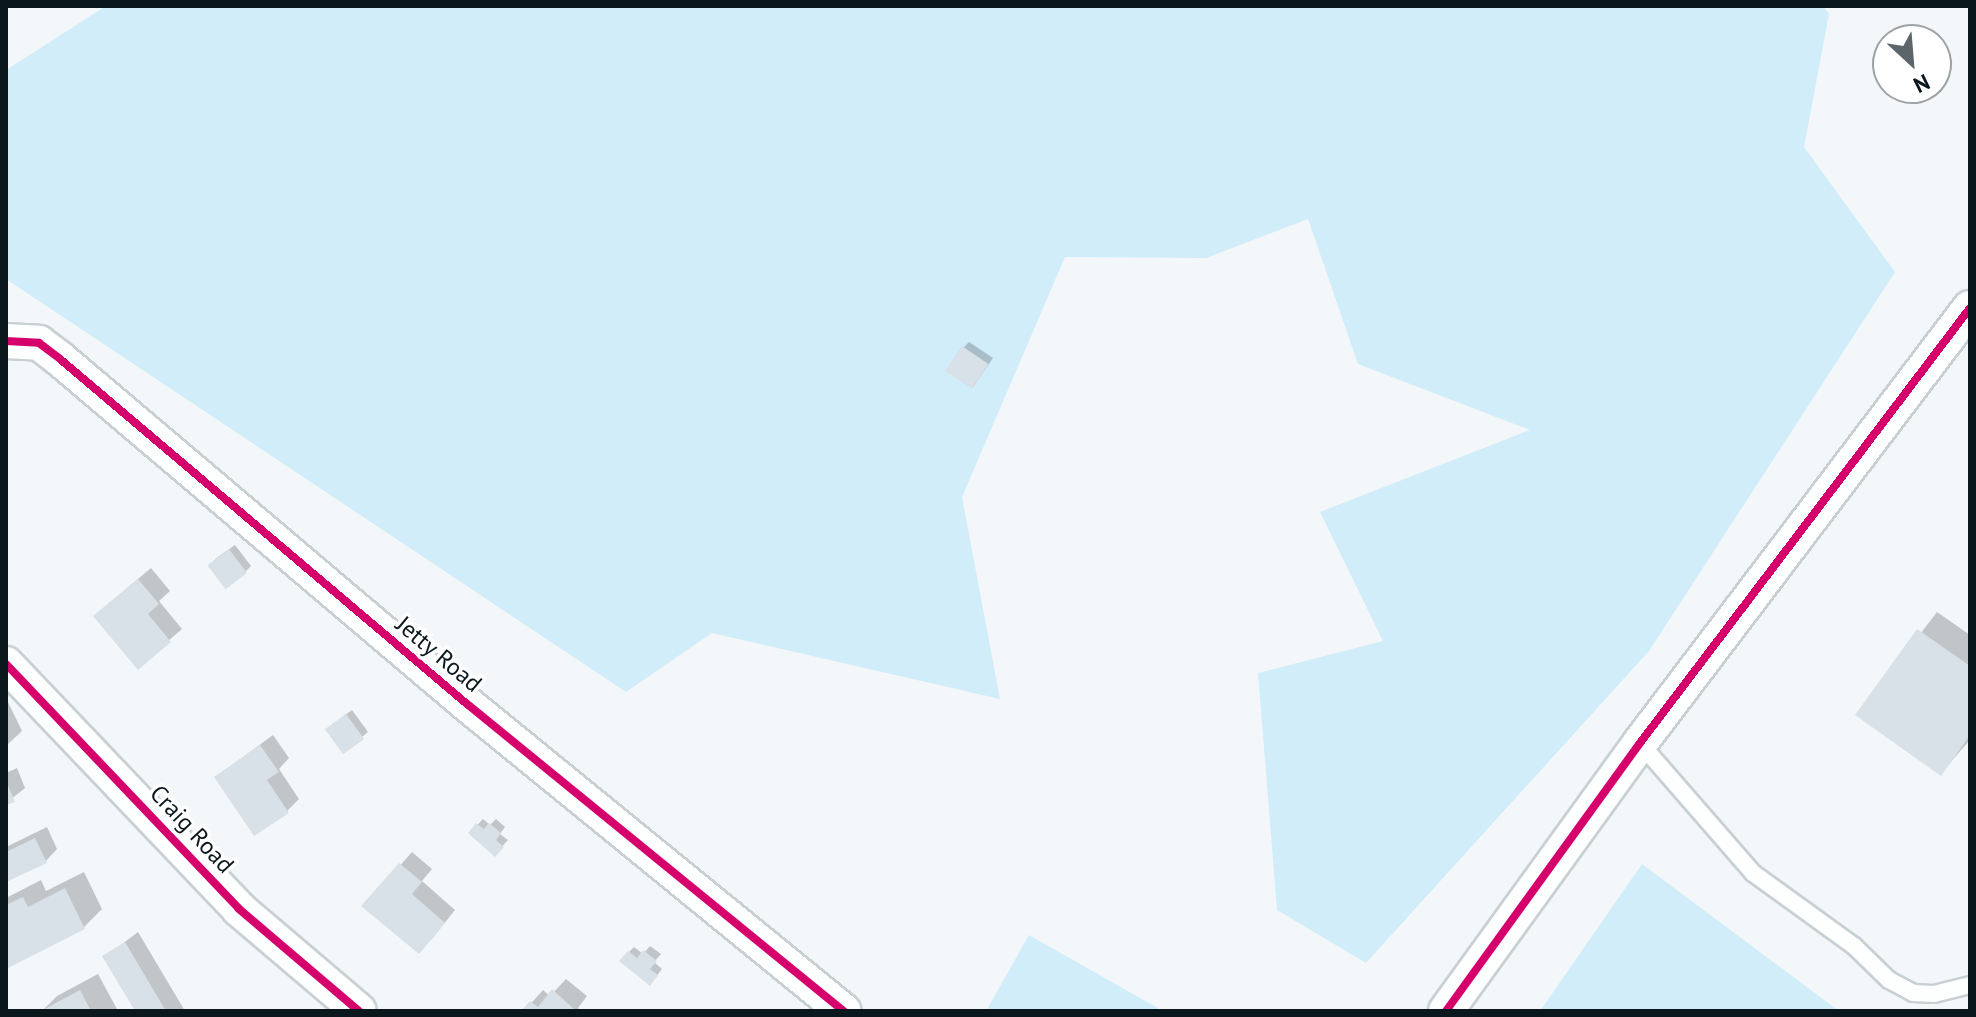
<!DOCTYPE html>
<style>
body{margin:0}
#map{position:relative;width:1976px;height:1017px;overflow:hidden;background:#f3f7f9;font-family:"PT Sans",sans-serif}
div>[style]{position:absolute}
[style*='--x']{left:calc(var(--x)*1px);top:calc(var(--y)*1px);width:calc(var(--w)*1px);rotate:calc(var(--a)*1deg)}
.green>*{inset:0;background:#d1edf9}
.shadow>*{inset:0;background:#0003}
.building>*{inset:0;background:#d8e0e8;transform-origin:0 0}
.roads{filter:drop-shadow(2px 0 #c8d0d4) drop-shadow(-2px 0 #c8d0d4) drop-shadow(0 2px #c8d0d4) drop-shadow(0 -2px #c8d0d4)}
.lane>*{height:16px;margin:-8px;padding:0 8px;transform-origin:8px;border-radius:8px;background:#fdfefe}
.street>*{height:34px;margin:-17px;padding:0 17px;transform-origin:17px;border-radius:17px;background:#fdfefe}
.cycleway>*{height:8px;margin:-4px;padding:0 4px;transform-origin:4px;border-radius:4px;background:#d6006c}
span{translate:-50% -50%;white-space:nowrap;text-align:center;line-height:1.15;-webkit-text-stroke:7px #fff;paint-order:stroke}
.street-label{font-size:24px;color:#0a171c}
.frame{position:absolute;inset:0;border:8px solid #0a171c;pointer-events:none}
.north{position:absolute;left:1872px;top:24px;width:80px;height:80px;box-sizing:border-box;background:#fff;border:2px solid #9da2a4;border-radius:50%;rotate:154deg;font-size:22px;font-weight:700;line-height:32px;text-align:center;color:#0a171c}
.north::after{content:'';display:block;margin:auto;width:28px;height:36px;background:#5c6569;clip-path:polygon(50% 0,100% 100%,50% 72%,0 100%)}
</style>
<div id="map">
<div class="green">
<div style="clip-path:polygon(106px 6px,1823px 6px,1829px 14px,1804px 147px,1895px 272px,1649px 651px,1366px 963px,1277px 910px,1258px 673px,1383px 641px,1320px 512px,1530px 430px,1358px 364px,1308px 219px,1206px 258px,1065px 257px,962px 497px,1000px 699px,712px 633px,626px 692px,6px 279px,6px 70px)"></div>
<div style="clip-path:polygon(1642px 864px,1839px 1011px,1540px 1011px)"></div>
<div style="clip-path:polygon(1029px 935px,1163px 1011px,986px 1011px)"></div>
</div>
<div class="shadow">
<div style="clip-path:polygon(969px 342px,993px 358px,973px 387px,963px 348px)"></div>
<div style="clip-path:polygon(235px 545px,251px 566px,245px 572px,215px 559px)"></div>
<div style="clip-path:polygon(151px 568px,170px 591px,159px 601px,182px 629px,138px 667px,108px 604px)"></div>
<div style="clip-path:polygon(1937px 612px,1970px 635px,1970px 740px,1941px 773px,1858px 715px)"></div>
<div style="clip-path:polygon(6px 698px,22px 731px,6px 746px)"></div>
<div style="clip-path:polygon(352px 710px,368px 732px,362px 737px,333px 724px)"></div>
<div style="clip-path:polygon(273px 735px,289px 758px,279px 769px,299px 799px,287px 811px,216px 777px)"></div>
<div style="clip-path:polygon(17px 768px,25px 788px,6px 803px,6px 773px)"></div>
<div style="clip-path:polygon(483px 819px,490px 825px,496px 819px,505px 827px,500px 834px,508px 840px,495px 854px,470px 833px)"></div>
<div style="clip-path:polygon(47px 827px,57px 849px,46px 861px,6px 879px,6px 847px)"></div>
<div style="clip-path:polygon(412px 852px,432px 869px,422px 881px,455px 910px,431px 940px,364px 906px)"></div>
<div style="clip-path:polygon(84px 872px,102px 909px,84px 927px,6px 967px,6px 898px,41px 880px,46px 891px)"></div>
<div style="clip-path:polygon(138px 932px,185px 1011px,137px 1011px,105px 957px)"></div>
<div style="clip-path:polygon(650px 946px,661px 954px,654px 962px,662px 969px,655px 978px,629px 952px,634px 947px,643px 954px)"></div>
<div style="clip-path:polygon(98px 974px,118px 1011px,42px 1011px,57px 996px)"></div>
<div style="clip-path:polygon(566px 979px,587px 996px,578px 1008px,581px 1011px,524px 1011px,543px 990px,550px 996px)"></div>
</div>
<div class="building">
<div style="left:962px;top:346px;width:32px;height:30px;rotate:34deg"></div>
<div style="left:229px;top:549px;width:30px;height:27px;rotate:53deg"></div>
<div style="clip-path:polygon(138px 579px,159px 604px,148px 614px,171px 642px,138px 670px,93px 616px)"></div>
<div style="clip-path:polygon(1917px 629px,1970px 666px,1970px 735px,1941px 776px,1855px 715px)"></div>
<div style="left:346px;top:714px;width:31px;height:26px;rotate:54deg"></div>
<div style="clip-path:polygon(260px 745px,279px 772px,267px 780px,289px 813px,254px 836px,214px 777px)"></div>
<div style="clip-path:polygon(6px 781px,15px 802px,6px 805px)"></div>
<div style="clip-path:polygon(476px 823px,484px 829px,489px 823px,501px 833px,496px 840px,504px 847px,495px 857px,468px 833px)"></div>
<div style="clip-path:polygon(35px 838px,47px 863px,6px 882px,6px 852px)"></div>
<div style="clip-path:polygon(399px 863px,422px 882px,412px 894px,445px 923px,419px 954px,361px 906px)"></div>
<div style="clip-path:polygon(65px 888px,85px 929px,6px 969px,6px 905px,23px 897px,28px 907px)"></div>
<div style="clip-path:polygon(125px 942px,166px 1011px,135px 1011px,102px 956px)"></div>
<div style="clip-path:polygon(643px 950px,657px 961px,650px 969px,658px 975px,650px 986px,619px 961px,628px 951px,637px 958px)"></div>
<div style="clip-path:polygon(552px 989px,576px 1011px,521px 1011px,530px 1001px,538px 1007px)"></div>
<div style="clip-path:polygon(80px 990px,91px 1011px,41px 1011px)"></div>
</div>
<div class="roads">
<div class="lane">
<div style="--x:1640;--y:743;--w:172;--a:49"></div>
<div style="--x:1753;--y:873;--w:125;--a:35.9"></div>
<div style="--x:1854;--y:946;--w:49;--a:44.2"></div>
<div style="--x:1889;--y:980;--w:27;--a:28"></div>
<div style="--x:1913;--y:993;--w:21;--a:3"></div>
<div style="--x:1934;--y:994;--w:37;--a:-14"></div>
</div>
<div class="street">
<div style="--x:6;--y:341;--w:33;--a:3"></div>
<div style="--x:39;--y:343;--w:26;--a:37"></div>
<div style="--x:60;--y:359;--w:534;--a:40.29"></div>
<div style="--x:467;--y:704;--w:486;--a:39.2"></div>
<div style="--x:6;--y:664;--w:338;--a:46.4"></div>
<div style="--x:239;--y:909;--w:157;--a:40.4"></div>
<div style="--x:1446;--y:1011;--w:331;--a:-54.1"></div>
<div style="--x:1640;--y:743;--w:546;--a:-52.82"></div>
</div>
</div>
<div class="cycleway">
<div style="--x:6;--y:341;--w:33;--a:3"></div>
<div style="--x:39;--y:343;--w:26;--a:37"></div>
<div style="--x:60;--y:359;--w:534;--a:40.29"></div>
<div style="--x:467;--y:704;--w:486;--a:39.2"></div>
<div style="--x:6;--y:664;--w:338;--a:46.4"></div>
<div style="--x:239;--y:909;--w:157;--a:40.4"></div>
<div style="--x:1446;--y:1011;--w:331;--a:-54.1"></div>
<div style="--x:1640;--y:743;--w:546;--a:-52.82"></div>
</div>
<div class="street-label">
<span style="left:439px;top:654px;rotate:40deg">Jetty Road</span>
<span style="left:192px;top:829px;rotate:47deg">Craig Road</span>
</div>
<div class="frame"></div>
<div class="north">N</div>
</div>
